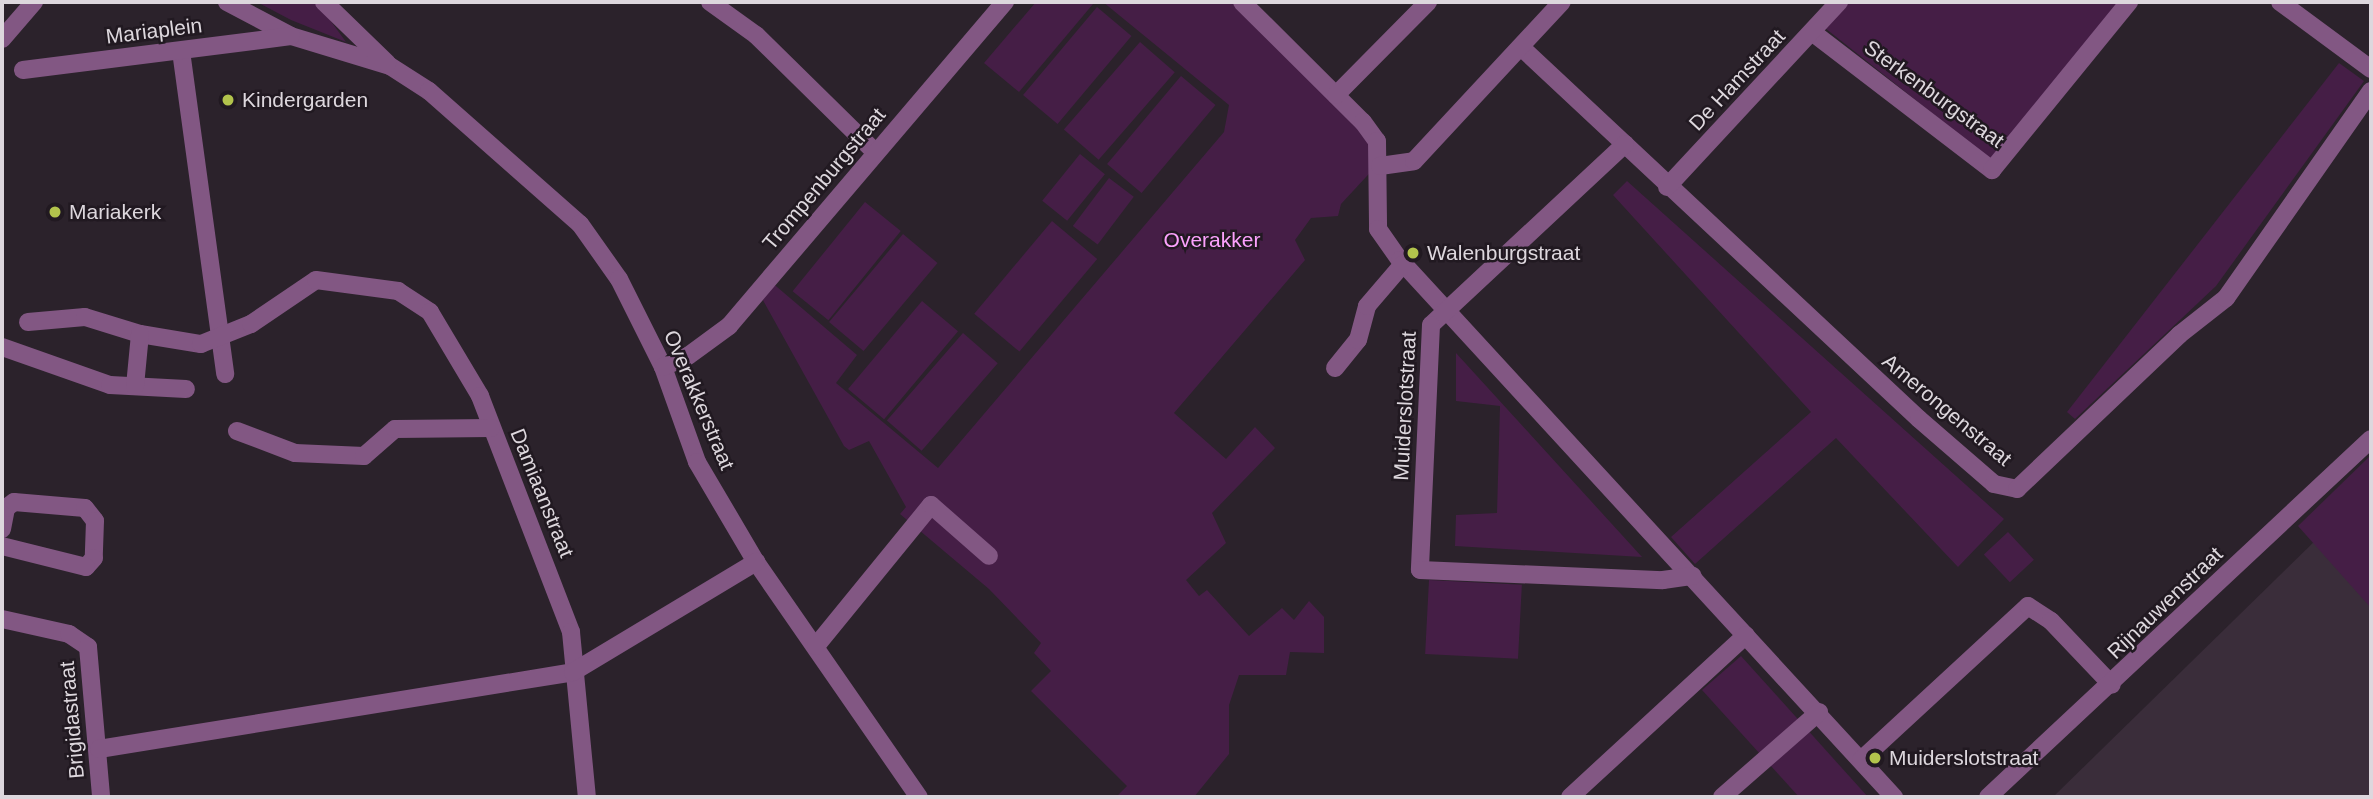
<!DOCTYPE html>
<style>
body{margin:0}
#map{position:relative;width:2373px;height:799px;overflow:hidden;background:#2b222b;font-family:Helvetica,sans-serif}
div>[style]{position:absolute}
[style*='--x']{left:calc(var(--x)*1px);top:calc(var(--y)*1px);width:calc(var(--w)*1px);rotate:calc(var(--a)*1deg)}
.built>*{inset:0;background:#3a2d3a}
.green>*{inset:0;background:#451e46;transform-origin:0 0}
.minor>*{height:18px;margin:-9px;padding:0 9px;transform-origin:9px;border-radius:9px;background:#825783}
.dots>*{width:19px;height:19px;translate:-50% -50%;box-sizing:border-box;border:4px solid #211921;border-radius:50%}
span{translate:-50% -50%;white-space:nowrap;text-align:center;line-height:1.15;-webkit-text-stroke:5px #211921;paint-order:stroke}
.street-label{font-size:21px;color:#ddd7dd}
.poi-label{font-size:21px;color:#ddd7dd}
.left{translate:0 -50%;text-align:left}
.park-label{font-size:21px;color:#fba1fc}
.frame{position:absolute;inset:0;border:4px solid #ddd7dd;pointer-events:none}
</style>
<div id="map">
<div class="built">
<div style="clip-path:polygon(2371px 486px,2371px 797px,2053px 797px)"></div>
</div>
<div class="green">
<div style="clip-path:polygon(257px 2px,317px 2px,346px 42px,291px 20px)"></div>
<div style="clip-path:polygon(1036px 2px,1093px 4px,1019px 92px,984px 63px)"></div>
<div style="clip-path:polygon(1103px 2px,1231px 2px,1377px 147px,1379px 163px,1341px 204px,1338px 216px,1311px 218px,1295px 240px,1305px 260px,1174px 413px,1226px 459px,1255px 427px,1275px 448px,1212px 513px,1226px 543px,1186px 580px,1199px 596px,1207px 590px,1249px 636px,1282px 608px,1294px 620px,1309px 601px,1324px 617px,1324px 653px,1290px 652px,1286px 675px,1239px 675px,1229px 705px,1229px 754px,1194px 797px,1116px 797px,1127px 786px,1031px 691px,1051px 671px,1034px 653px,1041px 643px,989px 589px,900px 514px,906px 507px,869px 441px,849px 450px,844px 446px,759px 293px,770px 281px,857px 355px,836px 383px,938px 468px,1224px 132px,1229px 105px)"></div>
<div style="clip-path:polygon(1850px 2px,2119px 2px,1991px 160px,1825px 28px)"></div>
<div style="left:1097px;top:7px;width:45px;height:115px;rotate:40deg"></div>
<div style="left:1140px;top:42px;width:46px;height:116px;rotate:41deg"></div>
<div style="clip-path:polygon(2339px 63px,2364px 81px,2216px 286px,2075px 419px,2067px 412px)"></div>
<div style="left:1181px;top:76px;width:45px;height:115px;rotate:40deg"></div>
<div style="left:1080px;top:154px;width:32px;height:60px;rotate:39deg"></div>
<div style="left:1109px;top:178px;width:31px;height:60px;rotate:37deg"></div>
<div style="clip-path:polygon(1627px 181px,2004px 519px,1958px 567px,1836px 438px,1695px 564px,1671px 537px,1811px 412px,1613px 195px)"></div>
<div style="left:865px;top:202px;width:46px;height:115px;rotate:39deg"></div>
<div style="left:1052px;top:221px;width:59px;height:121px;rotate:40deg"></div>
<div style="left:903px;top:234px;width:45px;height:115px;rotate:40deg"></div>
<div style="left:922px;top:301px;width:47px;height:115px;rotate:40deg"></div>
<div style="left:963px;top:333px;width:46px;height:116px;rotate:41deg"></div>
<div style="clip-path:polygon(1456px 353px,1642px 557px,1455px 546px,1456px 515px,1497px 513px,1500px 406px,1456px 401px)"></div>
<div style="clip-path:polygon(2371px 455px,2371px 608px,2298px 526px)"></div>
<div style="left:2008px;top:532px;width:38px;height:33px;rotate:47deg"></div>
<div style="left:1429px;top:580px;width:93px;height:74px;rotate:3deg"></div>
<div style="clip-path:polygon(1741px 656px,1868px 797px,1799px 797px,1702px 690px)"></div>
</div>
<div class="minor">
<div style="--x:227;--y:2;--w:72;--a:28"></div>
<div style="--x:291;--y:36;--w:103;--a:16.9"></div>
<div style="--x:390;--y:66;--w:46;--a:32.7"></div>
<div style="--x:429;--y:91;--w:201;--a:41.4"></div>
<div style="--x:580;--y:224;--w:67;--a:54.7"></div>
<div style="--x:619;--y:279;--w:98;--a:63.4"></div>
<div style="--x:663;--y:367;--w:101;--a:70.3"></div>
<div style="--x:697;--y:462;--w:116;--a:59.5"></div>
<div style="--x:756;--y:562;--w:286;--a:55.3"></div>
<div style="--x:324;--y:2;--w:88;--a:44.1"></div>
<div style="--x:710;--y:2;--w:57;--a:35.7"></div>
<div style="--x:756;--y:35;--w:168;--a:44.5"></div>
<div style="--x:1242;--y:2;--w:170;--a:44.8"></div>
<div style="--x:1363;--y:122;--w:24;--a:54"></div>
<div style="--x:1377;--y:141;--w:88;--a:89.3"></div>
<div style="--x:1378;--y:229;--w:38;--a:55"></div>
<div style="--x:1400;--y:260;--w:730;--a:47.39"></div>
<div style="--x:2280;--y:2;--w:113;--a:36.4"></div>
<div style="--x:1812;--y:32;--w:227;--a:37.5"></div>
<div style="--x:1992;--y:170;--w:217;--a:-50.8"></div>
<div style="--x:2;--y:39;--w:49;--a:-49.1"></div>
<div style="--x:1522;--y:48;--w:543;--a:43.06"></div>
<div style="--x:1919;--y:419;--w:99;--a:40.9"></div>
<div style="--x:1994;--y:484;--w:24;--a:12"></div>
<div style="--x:2017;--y:489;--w:224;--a:-43.5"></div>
<div style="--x:2179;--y:335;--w:60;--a:-38.2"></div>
<div style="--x:2226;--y:298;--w:253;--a:-55"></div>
<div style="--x:181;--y:51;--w:326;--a:82.2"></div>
<div style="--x:23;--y:70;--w:270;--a:-7.2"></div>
<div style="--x:1336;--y:95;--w:131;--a:-45.3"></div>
<div style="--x:1625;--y:144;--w:265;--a:137"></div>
<div style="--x:1431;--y:325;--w:245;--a:92.6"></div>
<div style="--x:1420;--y:570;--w:243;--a:2.4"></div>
<div style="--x:1663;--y:580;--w:30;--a:-8"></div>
<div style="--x:1380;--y:166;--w:34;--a:-8"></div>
<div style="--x:1414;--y:161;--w:217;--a:-47.1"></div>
<div style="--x:1667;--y:187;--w:253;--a:-47.1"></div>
<div style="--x:28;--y:322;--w:57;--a:-5"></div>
<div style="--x:85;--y:317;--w:58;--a:17.2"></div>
<div style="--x:140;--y:334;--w:62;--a:9.3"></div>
<div style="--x:201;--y:344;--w:54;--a:-21.8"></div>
<div style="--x:251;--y:324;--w:78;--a:-34.1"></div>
<div style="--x:316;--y:280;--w:83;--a:7.6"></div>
<div style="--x:398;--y:291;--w:38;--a:33"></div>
<div style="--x:430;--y:312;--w:98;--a:59.2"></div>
<div style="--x:480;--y:396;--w:253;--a:68.9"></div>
<div style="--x:571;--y:632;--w:166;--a:84.5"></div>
<div style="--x:2;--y:347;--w:114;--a:19.4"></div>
<div style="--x:110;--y:385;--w:76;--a:3"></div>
<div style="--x:663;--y:367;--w:27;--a:-24"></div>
<div style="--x:688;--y:356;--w:51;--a:-36.2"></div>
<div style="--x:729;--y:326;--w:426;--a:-49.6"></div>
<div style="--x:1335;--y:368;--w:36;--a:-51"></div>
<div style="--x:1358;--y:340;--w:35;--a:-75"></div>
<div style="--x:1367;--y:306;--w:55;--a:-49.4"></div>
<div style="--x:135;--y:386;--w:52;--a:-84.5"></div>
<div style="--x:237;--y:431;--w:62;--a:20.8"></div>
<div style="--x:295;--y:453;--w:69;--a:2.5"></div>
<div style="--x:364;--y:456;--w:41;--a:-41.1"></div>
<div style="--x:395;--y:429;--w:96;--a:-0.6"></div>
<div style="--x:2;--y:529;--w:21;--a:-79"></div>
<div style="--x:6;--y:508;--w:10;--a:-37"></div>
<div style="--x:14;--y:502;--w:71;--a:4.8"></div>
<div style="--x:85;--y:508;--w:16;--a:52"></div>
<div style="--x:95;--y:521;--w:37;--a:92"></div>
<div style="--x:94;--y:558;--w:12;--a:132"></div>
<div style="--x:86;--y:567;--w:87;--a:-166"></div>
<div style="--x:2;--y:619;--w:69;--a:12.6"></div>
<div style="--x:69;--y:634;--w:23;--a:34"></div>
<div style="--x:88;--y:647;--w:151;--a:85"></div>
<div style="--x:816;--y:646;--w:182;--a:-50.8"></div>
<div style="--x:931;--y:505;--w:77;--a:41.3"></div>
<div style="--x:99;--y:749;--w:480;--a:-9.2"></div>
<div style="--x:573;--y:672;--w:214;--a:-31"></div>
<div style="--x:1861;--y:760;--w:227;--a:-42.7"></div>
<div style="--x:2028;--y:606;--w:27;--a:33"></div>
<div style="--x:2051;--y:621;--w:88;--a:46.4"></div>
<div style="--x:1570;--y:797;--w:239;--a:-42.6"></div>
<div style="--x:1722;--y:797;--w:129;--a:-41.2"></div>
<div style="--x:1988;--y:797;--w:524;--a:-43.07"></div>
</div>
<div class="dots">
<div style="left:228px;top:100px;background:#b2c34c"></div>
<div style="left:55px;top:212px;background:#b2c34c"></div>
<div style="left:1413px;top:253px;background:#b2c34c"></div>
<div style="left:1875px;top:758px;background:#b2c34c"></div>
</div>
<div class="street-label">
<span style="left:154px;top:31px;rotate:-7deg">Mariaplein</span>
<span style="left:1737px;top:80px;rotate:-47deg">De Hamstraat</span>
<span style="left:1934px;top:94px;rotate:36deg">Sterkenburgstraat</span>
<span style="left:824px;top:179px;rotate:-50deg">Trompenburgstraat</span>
<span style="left:699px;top:400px;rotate:67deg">Overakkerstraat</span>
<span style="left:1405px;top:406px;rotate:-87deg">Muiderslotstraat</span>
<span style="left:1947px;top:410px;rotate:40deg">Amerongenstraat</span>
<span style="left:542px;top:493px;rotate:68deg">Damiaanstraat</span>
<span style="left:2165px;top:603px;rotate:-44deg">Rijnauwenstraat</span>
<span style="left:72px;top:720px;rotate:-95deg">Brigidastraat</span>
</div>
<div class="poi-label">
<span class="left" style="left:242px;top:100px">Kindergarden</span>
<span class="left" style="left:69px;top:212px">Mariakerk</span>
<span class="left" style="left:1427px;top:253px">Walenburgstraat</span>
<span class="left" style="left:1889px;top:758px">Muiderslotstraat</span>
</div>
<div class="park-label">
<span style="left:1212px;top:240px">Overakker</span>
</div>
<div class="frame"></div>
</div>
